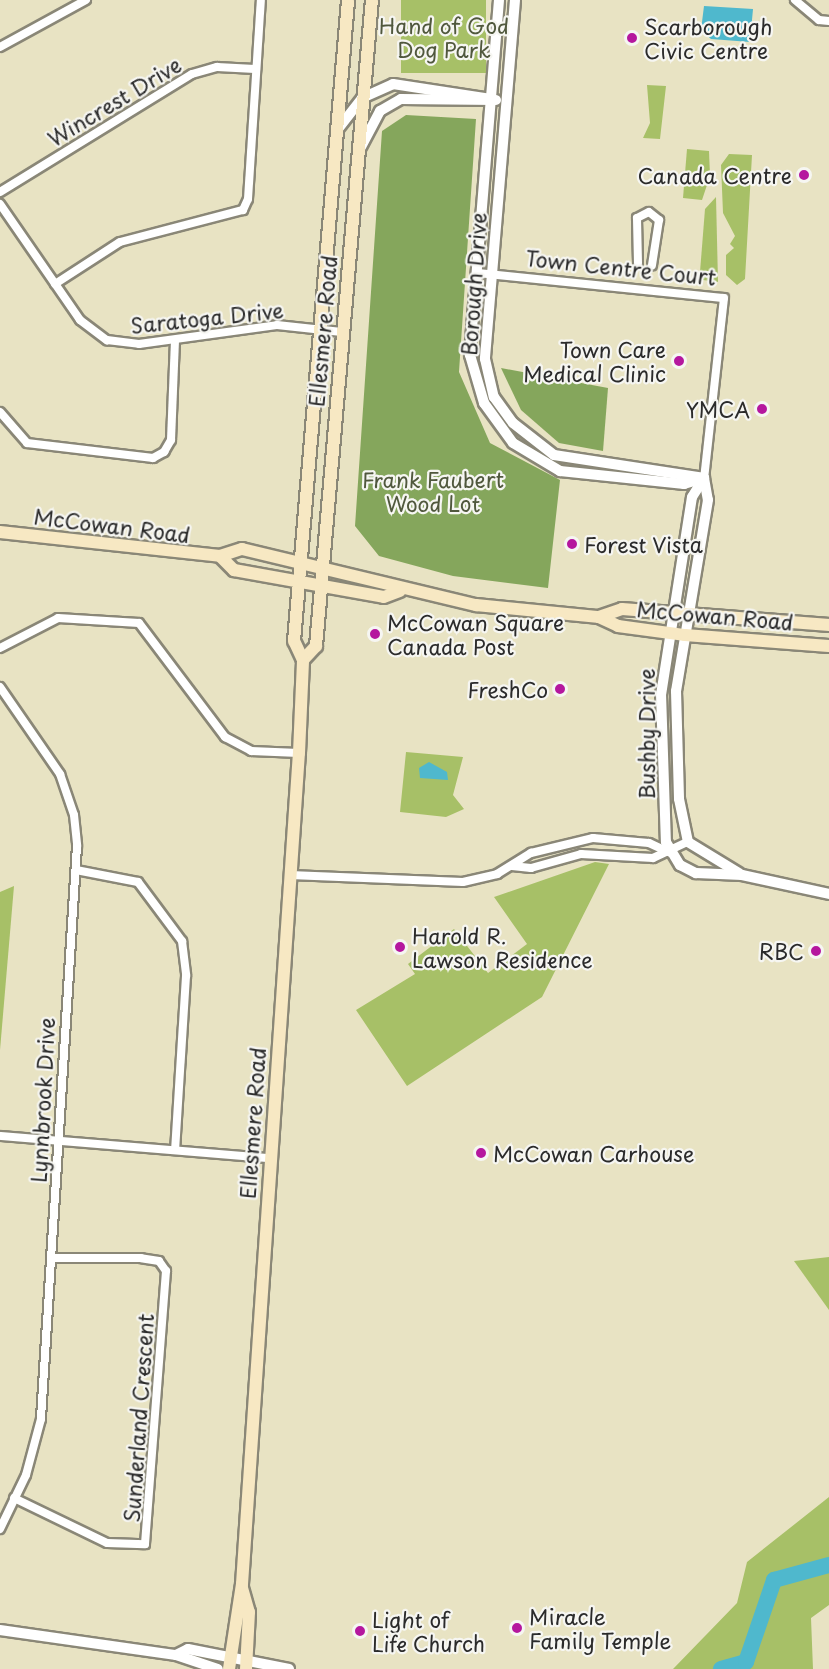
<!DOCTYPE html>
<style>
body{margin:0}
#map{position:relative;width:829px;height:1669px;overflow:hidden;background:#e8e3c3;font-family:"Playpen Sans",sans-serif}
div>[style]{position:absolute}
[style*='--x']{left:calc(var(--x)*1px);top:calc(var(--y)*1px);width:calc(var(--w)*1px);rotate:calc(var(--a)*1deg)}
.green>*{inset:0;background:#a7c067;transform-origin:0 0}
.forest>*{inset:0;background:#85a65c}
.water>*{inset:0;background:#4fb8cd}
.river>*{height:16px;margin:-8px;padding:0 8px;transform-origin:8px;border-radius:8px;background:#4fb8cd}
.roads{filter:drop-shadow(2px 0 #8a8777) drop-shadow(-2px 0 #8a8777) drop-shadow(0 2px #8a8777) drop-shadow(0 -2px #8a8777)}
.minor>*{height:8px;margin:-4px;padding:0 4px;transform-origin:4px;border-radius:4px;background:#fff}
.tertiary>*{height:10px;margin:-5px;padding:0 5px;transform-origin:5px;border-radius:5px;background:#fff}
.secondary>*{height:12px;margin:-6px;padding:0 6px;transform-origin:6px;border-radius:6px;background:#f7e8c3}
.dots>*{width:16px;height:16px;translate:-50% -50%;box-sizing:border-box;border:3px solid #f6f6f2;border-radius:50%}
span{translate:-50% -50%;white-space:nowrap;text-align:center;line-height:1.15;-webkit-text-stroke:4.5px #f6f6f2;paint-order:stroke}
.park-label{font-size:21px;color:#50583d}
.poi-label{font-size:21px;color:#2b2b2b}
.left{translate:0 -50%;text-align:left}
.right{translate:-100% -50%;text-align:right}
.street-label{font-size:21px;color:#2b2b2b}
</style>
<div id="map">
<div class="green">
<div style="left:401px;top:0;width:85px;height:73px"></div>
<div style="clip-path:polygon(647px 85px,666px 86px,660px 139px,643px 138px,650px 123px)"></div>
<div style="clip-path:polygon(687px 149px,709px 151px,710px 176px,702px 200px,683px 198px)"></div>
<div style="clip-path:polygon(729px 154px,752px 155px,745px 279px,737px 285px,726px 275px,726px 255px,734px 248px,730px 244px,735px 236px,723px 213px,721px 165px)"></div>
<div style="clip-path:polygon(716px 197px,718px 282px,703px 280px,700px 272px,705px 209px)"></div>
<div style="clip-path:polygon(406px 752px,463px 757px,453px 795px,464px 809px,446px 817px,400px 812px)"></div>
<div style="clip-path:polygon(595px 862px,609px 864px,542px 997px,407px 1086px,356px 1010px,415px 974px,408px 964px,454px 929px,488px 973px,527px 944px,494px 897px)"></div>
<div style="clip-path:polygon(14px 886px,0 1050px,0 892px)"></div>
<div style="clip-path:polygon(829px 1257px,829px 1310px,794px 1261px)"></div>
<div style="clip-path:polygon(829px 1497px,829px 1605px,811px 1618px,813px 1669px,673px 1669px,737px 1603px,747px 1562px)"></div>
</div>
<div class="forest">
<div style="clip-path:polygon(406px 115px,476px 119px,459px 372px,490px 443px,560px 480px,548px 588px,453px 576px,379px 556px,355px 526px,382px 131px)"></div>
<div style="clip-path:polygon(501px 368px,608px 388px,603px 451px,559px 443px,521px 410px)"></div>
</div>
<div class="water">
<div style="clip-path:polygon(704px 6px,753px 9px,750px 42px,711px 39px,701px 30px)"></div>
<div style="clip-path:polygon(429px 762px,447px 772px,448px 780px,420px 778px,419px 768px)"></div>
</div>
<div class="river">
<div style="--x:721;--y:1669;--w:26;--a:-16"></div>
<div style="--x:746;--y:1662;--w:87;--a:-71.1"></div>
<div style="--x:774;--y:1580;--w:57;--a:-15.3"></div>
</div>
<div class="roads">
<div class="minor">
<div style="--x:795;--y:0;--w:31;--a:40"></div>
<div style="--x:819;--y:20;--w:10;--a:6"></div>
<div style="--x:0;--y:47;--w:98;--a:-28.7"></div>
<div style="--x:0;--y:192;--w:225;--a:-31.6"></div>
<div style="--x:192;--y:74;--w:26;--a:-16"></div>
<div style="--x:217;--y:67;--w:38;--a:3"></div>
<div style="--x:0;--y:204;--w:141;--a:55.4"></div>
<div style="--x:80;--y:320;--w:34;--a:37"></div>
<div style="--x:107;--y:340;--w:32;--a:7"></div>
<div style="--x:139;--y:344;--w:139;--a:-7.8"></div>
<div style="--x:277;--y:325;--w:65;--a:6.1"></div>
<div style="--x:638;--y:263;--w:45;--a:-91.3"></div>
<div style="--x:637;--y:218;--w:13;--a:-27"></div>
<div style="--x:649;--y:212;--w:13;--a:39"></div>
<div style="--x:659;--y:220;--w:46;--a:98.8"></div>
<div style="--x:477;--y:273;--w:248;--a:5.8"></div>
<div style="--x:724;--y:298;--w:181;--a:96.3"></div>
<div style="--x:55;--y:284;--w:77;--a:-32.9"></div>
<div style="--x:120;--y:242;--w:127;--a:-14.6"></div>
<div style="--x:243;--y:210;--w:12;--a:-66"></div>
<div style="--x:248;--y:199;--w:199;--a:-86.3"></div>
<div style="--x:0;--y:412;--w:41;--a:48.9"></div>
<div style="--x:27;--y:443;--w:127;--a:6.8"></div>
<div style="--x:153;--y:458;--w:13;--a:-29"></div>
<div style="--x:164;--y:452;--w:14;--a:-60"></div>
<div style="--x:171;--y:440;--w:100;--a:-87.7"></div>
<div style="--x:0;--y:648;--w:65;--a:-27.3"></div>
<div style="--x:58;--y:618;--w:81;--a:3.5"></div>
<div style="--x:139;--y:623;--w:143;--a:53"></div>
<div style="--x:225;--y:737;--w:30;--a:28"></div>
<div style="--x:251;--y:751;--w:48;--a:2.4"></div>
<div style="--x:0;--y:687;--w:106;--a:55.4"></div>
<div style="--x:60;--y:774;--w:43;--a:71.1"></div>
<div style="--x:74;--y:815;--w:31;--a:84"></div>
<div style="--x:77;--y:846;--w:574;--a:93.6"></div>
<div style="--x:41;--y:1419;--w:58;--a:105"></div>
<div style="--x:26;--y:1475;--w:60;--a:115.7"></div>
<div style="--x:512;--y:866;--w:19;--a:6"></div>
<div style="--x:531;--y:868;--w:52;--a:-15.6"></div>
<div style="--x:581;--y:854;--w:72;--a:3.2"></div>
<div style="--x:653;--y:858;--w:38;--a:-25"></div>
<div style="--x:76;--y:870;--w:63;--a:11"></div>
<div style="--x:138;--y:882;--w:74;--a:53.3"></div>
<div style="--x:182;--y:941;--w:35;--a:83"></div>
<div style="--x:186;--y:976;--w:174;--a:93.6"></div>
<div style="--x:290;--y:875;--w:173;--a:2.3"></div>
<div style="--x:463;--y:882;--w:35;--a:-13"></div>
<div style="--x:497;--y:874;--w:40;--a:-32"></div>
<div style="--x:531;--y:853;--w:64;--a:-13.6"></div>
<div style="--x:593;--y:838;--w:56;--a:5.1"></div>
<div style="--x:649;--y:843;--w:23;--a:25"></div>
<div style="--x:0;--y:1136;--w:270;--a:4.7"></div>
<div style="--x:14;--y:1498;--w:103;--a:25.8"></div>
<div style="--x:107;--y:1543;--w:38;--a:2"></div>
<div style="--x:145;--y:1544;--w:274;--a:-85.6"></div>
<div style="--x:166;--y:1271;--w:12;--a:-125"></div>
<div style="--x:159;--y:1261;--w:18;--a:-171"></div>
<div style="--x:141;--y:1258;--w:89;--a:180"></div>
</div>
<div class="tertiary">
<div style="--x:499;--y:0;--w:356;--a:94.7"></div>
<div style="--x:470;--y:355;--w:50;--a:73.7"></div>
<div style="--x:484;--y:403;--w:49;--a:54.1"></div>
<div style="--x:513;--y:443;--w:55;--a:30.8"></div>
<div style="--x:560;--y:471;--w:125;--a:6"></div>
<div style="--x:684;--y:484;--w:21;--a:-17"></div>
<div style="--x:515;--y:0;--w:360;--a:94.8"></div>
<div style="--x:485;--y:359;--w:39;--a:77"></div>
<div style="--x:494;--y:397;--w:32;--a:54"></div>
<div style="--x:513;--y:423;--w:52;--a:38"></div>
<div style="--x:554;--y:455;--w:152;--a:8.7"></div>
<div style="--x:338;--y:129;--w:39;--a:-52"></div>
<div style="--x:362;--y:98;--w:34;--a:-24"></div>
<div style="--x:393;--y:84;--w:99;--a:8.7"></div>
<div style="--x:361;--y:147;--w:41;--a:-62.2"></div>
<div style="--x:380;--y:111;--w:24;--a:-30"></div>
<div style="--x:401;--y:99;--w:95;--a:0.6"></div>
<div style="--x:704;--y:478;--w:22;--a:122"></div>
<div style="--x:692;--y:497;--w:199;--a:98.9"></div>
<div style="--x:661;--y:694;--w:148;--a:88.1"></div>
<div style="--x:666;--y:842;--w:27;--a:59"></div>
<div style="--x:680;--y:865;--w:18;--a:27"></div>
<div style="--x:696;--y:873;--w:46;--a:2.5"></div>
<div style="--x:742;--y:875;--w:89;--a:12.3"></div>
<div style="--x:704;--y:478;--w:22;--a:80"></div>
<div style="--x:708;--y:500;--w:194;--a:99.5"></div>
<div style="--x:676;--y:691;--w:108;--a:88.4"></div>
<div style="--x:679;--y:799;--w:44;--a:78.2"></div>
<div style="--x:688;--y:842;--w:60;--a:31.3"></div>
<div style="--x:0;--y:1630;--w:178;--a:8.1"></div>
<div style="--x:176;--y:1655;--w:44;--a:18.4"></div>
<div style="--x:176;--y:1655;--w:13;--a:-27"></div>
<div style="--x:188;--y:1649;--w:103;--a:11.2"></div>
</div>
<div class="secondary">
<div style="--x:0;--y:532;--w:221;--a:6.2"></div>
<div style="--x:220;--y:556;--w:23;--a:-18"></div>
<div style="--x:242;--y:549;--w:241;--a:13.5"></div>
<div style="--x:476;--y:605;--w:124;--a:5.6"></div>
<div style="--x:599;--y:617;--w:21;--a:25"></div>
<div style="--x:618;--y:626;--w:68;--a:7.7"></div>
<div style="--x:685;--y:635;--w:144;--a:4.4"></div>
<div style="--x:220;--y:556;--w:20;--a:45"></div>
<div style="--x:234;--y:570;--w:152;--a:10.2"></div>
<div style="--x:384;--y:597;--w:17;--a:-21"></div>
<div style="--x:599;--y:617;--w:24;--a:-19"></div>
<div style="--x:622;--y:609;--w:208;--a:4.4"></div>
<div style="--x:303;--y:660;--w:19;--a:-47"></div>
<div style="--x:316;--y:646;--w:648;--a:-85.05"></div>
<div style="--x:242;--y:1588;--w:25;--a:74"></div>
<div style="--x:249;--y:1612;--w:57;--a:93"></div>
<div style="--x:229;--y:1669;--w:86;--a:-81.3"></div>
<div style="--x:242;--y:1584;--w:833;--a:-86.08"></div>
<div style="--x:299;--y:753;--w:93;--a:-87.5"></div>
<div style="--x:303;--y:660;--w:21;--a:-115"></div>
<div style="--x:294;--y:641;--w:643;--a:-85.18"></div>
</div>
</div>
<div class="dots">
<div style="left:632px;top:38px;background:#b5179e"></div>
<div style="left:804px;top:175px;background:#b5179e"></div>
<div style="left:679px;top:361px;background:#b5179e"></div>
<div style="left:762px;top:409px;background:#b5179e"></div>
<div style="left:572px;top:544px;background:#b5179e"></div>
<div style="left:375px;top:634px;background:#b5179e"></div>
<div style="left:560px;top:689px;background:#b5179e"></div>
<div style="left:400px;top:947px;background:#b5179e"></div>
<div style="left:816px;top:951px;background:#b5179e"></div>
<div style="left:481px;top:1153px;background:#b5179e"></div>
<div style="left:517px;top:1628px;background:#b5179e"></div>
<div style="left:360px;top:1631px;background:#b5179e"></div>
</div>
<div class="park-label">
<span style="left:444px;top:37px">Hand of God<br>Dog Park</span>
<span style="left:433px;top:491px">Frank Faubert<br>Wood Lot</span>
</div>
<div class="poi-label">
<span class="left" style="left:644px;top:38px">Scarborough<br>Civic Centre</span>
<span class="right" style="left:792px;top:175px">Canada Centre</span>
<span class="right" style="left:666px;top:361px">Town Care<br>Medical Clinic</span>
<span class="right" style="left:750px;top:409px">YMCA</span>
<span class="left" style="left:584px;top:544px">Forest Vista</span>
<span class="left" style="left:387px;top:634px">McCowan Square<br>Canada Post</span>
<span class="right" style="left:548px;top:689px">FreshCo</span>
<span class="left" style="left:412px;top:947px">Harold R.<br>Lawson Residence</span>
<span class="right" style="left:804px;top:951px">RBC</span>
<span class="left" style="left:493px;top:1153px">McCowan Carhouse</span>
<span class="left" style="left:529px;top:1628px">Miracle<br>Family Temple</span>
<span class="left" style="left:372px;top:1631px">Light of<br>Life Church</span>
</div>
<div class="street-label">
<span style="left:114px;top:101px;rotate:-31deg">Wincrest Drive</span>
<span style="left:621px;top:267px;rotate:6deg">Town Centre Court</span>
<span style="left:473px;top:284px;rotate:-86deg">Borough Drive</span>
<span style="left:207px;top:317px;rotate:-6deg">Saratoga Drive</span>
<span style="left:322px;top:331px;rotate:-85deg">Ellesmere Road</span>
<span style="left:112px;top:525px;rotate:7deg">McCowan Road</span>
<span style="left:715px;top:615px;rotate:5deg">McCowan Road</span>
<span style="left:646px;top:734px;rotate:-90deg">Bushby Drive</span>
<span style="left:42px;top:1100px;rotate:-87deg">Lynnbrook Drive</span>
<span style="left:252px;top:1123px;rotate:-86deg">Ellesmere Road</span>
<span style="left:138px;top:1418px;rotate:-86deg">Sunderland Crescent</span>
</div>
</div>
